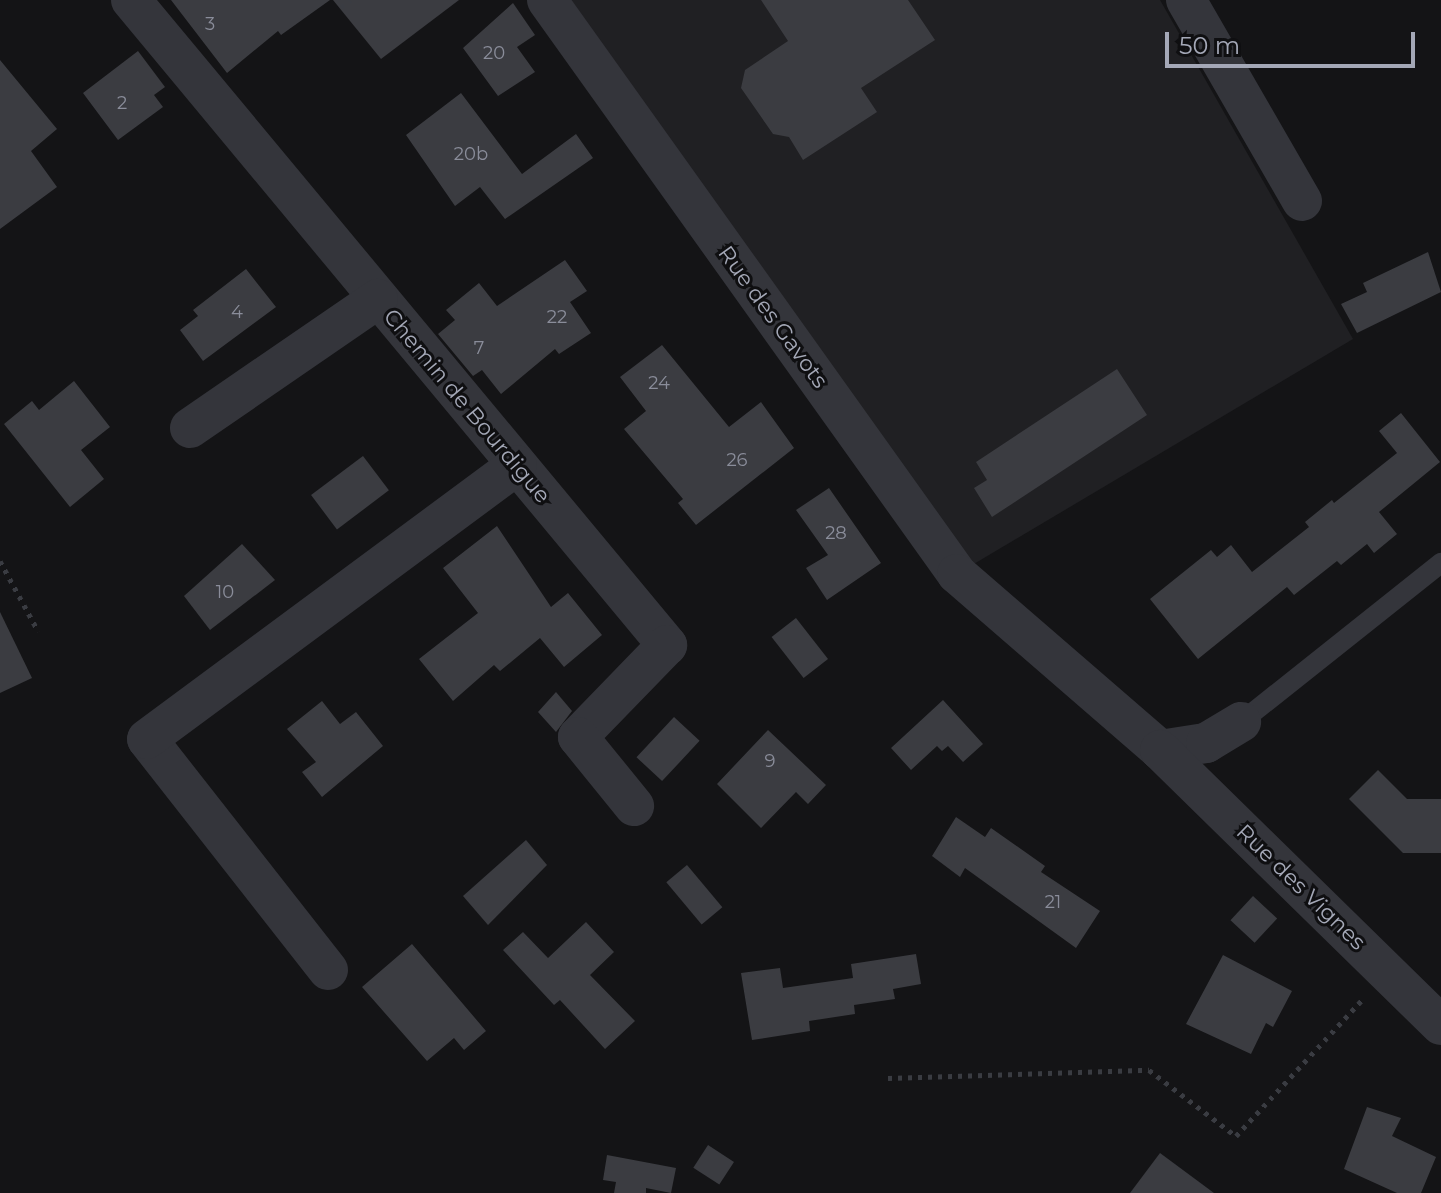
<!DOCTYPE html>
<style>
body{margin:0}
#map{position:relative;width:1441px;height:1193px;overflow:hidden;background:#141416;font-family:Montserrat,sans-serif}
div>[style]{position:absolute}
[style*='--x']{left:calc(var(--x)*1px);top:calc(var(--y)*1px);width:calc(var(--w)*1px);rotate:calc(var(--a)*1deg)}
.built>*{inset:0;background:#202023}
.building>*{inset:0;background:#3b3c41;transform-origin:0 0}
.path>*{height:5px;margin-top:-2.5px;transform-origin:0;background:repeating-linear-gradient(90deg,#3a3c42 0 4px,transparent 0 10px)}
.lane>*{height:20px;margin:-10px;padding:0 10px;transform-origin:10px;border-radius:10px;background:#34353b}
.street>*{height:40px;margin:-20px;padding:0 20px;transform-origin:20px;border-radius:20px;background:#34353b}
span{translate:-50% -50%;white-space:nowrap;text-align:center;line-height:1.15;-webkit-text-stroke:6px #0f0f11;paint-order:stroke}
.number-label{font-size:18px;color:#8a8d9a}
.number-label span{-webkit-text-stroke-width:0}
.street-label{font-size:22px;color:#a4a8b7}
.scale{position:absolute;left:1165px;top:32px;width:250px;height:36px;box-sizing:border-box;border:4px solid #a4a8b7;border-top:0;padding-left:10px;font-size:24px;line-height:28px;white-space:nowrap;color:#a4a8b7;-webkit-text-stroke:6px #0f0f11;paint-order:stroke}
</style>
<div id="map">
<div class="built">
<div style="clip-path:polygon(547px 0,1160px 0,1353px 339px,957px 574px)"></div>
</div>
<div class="building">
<div style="clip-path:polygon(171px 0,330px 0,281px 35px,278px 31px,227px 73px)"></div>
<div style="clip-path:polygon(333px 0,459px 0,381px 59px)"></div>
<div style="clip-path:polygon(761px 0,908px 0,935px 40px,861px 88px,877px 112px,803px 160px,789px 137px,773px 134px,741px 88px,745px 70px,788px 41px)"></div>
<div style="clip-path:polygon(513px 3px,535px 35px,517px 47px,535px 72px,498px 96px,463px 48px)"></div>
<div style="clip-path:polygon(138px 51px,165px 87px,154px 95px,163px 107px,118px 140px,83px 93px)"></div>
<div style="clip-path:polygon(0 60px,57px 129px,31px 151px,57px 187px,0 229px)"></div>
<div style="clip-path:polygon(461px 93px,522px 174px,576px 134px,593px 158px,505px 219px,480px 187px,455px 206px,406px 135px)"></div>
<div style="clip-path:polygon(1428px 252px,1441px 292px,1357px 333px,1341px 304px,1367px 292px,1363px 283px)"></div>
<div style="clip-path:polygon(565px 260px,587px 291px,570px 302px,591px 333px,559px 354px,555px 349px,501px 394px,482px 370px,473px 376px,438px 334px,455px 320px,446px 310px,479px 283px,497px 306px)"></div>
<div style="clip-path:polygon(246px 269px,276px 307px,203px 361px,180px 330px,198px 316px,193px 310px)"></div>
<div style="clip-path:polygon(662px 345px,729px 427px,761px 402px,794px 448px,696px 525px,678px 503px,683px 499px,624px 429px,646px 411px,620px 377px)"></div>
<div style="clip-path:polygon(1117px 369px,1147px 415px,992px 517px,974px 488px,987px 480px,976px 462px)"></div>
<div style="clip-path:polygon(74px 381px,110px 427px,81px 450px,104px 479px,70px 507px,4px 424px,32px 401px,39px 410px)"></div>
<div style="clip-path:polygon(1401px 413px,1440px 462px,1379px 512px,1397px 534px,1374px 553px,1367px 544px,1341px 565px,1337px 561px,1294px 595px,1287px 587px,1198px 659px,1150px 599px,1211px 550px,1217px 557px,1231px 545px,1252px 572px,1309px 527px,1305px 522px,1332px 500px,1334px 503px,1397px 453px,1379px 431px)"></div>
<div style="left:363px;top:456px;width:43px;height:65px;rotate:53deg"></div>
<div style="clip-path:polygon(829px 488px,881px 563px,827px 600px,806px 568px,828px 555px,796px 510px)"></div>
<div style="clip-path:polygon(497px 526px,551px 607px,568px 593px,602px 635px,564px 667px,540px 638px,500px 671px,494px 665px,453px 701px,419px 659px,478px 613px,443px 568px)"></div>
<div style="clip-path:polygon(242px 544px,275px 580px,210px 630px,184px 596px)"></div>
<div style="clip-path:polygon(0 612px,32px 678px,0 693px)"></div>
<div style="left:796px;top:618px;width:52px;height:31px;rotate:52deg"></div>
<div style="clip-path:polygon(556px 692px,572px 711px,556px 732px,538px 712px)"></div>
<div style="clip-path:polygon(943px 700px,983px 744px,963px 762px,948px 746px,942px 751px,937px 746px,911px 770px,891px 748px)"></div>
<div style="clip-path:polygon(322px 701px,340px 724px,356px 712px,383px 746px,322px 797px,302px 772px,316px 762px,287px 729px)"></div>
<div style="left:674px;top:717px;width:35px;height:55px;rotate:43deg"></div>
<div style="clip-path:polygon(768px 730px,826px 785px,808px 804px,796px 792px,761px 828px,717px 784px)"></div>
<div style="clip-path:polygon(1378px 770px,1407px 799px,1441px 799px,1441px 853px,1403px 853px,1349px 799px)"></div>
<div style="clip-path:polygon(956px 817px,985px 837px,991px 828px,1045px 866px,1041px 872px,1100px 911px,1076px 948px,965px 868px,960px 877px,932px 856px)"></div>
<div style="clip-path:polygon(526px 840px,547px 865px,488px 925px,463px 896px)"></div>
<div style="left:687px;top:865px;width:55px;height:27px;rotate:50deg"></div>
<div style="left:1253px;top:896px;width:33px;height:33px;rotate:43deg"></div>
<div style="clip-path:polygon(586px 922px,614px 952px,590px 975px,635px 1021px,605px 1049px,560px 1000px,554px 1005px,503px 950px,523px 932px,548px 958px)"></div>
<div style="clip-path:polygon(412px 944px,486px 1031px,464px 1050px,454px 1038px,427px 1061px,362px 987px)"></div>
<div style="clip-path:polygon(916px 954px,921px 984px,893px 989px,895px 999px,854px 1005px,855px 1014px,809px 1021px,810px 1031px,752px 1040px,741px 973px,780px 968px,783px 988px,853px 978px,851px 964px)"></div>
<div style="clip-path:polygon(1223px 955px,1292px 991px,1273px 1027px,1266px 1023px,1251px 1054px,1186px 1024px)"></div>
<div style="clip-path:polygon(1367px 1107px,1401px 1118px,1392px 1136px,1436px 1157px,1421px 1193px,1397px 1193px,1344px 1169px)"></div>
<div style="left:708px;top:1145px;width:31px;height:27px;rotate:33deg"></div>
<div style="clip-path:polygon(1160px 1153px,1214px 1193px,1130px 1193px)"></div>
<div style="clip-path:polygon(607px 1155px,676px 1168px,671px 1193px,646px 1188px,646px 1193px,614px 1193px,616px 1182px,603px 1180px)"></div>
</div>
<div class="path">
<div style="--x:341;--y:7;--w:12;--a:-35"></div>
<div style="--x:0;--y:561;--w:80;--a:61.5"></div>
<div style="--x:888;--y:1078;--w:261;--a:-1.8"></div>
<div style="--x:1149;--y:1070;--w:109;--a:37.2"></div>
<div style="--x:1236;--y:1136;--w:185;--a:-47.2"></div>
</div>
<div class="lane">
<div style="--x:1241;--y:722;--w:256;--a:-38.5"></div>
</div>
<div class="street">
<div style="--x:131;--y:0;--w:839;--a:50.27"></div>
<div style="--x:667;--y:645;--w:128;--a:134.1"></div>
<div style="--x:578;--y:737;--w:89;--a:50.9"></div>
<div style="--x:547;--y:0;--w:705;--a:54.46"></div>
<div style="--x:957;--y:574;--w:269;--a:40.9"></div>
<div style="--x:1160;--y:750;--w:47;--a:-8.7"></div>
<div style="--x:1206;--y:743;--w:41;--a:-31"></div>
<div style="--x:1186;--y:0;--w:232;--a:60"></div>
<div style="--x:190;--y:428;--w:228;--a:-34.5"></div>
<div style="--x:1160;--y:750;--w:393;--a:44.4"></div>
<div style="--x:328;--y:970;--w:293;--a:-128.1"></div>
<div style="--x:147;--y:739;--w:460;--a:-36.5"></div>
</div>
<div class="number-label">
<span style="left:210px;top:24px">3</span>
<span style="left:494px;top:53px">20</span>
<span style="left:122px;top:103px">2</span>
<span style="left:471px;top:154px">20b</span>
<span style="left:237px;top:312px">4</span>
<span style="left:557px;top:317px">22</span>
<span style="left:479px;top:348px">7</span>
<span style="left:659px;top:383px">24</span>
<span style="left:737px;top:460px">26</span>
<span style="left:836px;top:533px">28</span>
<span style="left:225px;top:592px">10</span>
<span style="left:770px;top:761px">9</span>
<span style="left:1053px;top:902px">21</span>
</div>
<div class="street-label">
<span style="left:773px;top:317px;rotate:54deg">Rue des Gavots</span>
<span style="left:467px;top:406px;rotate:50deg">Chemin de Bourdigue</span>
<span style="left:1301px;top:887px;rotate:44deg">Rue des Vignes</span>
</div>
<div class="scale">50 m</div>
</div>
